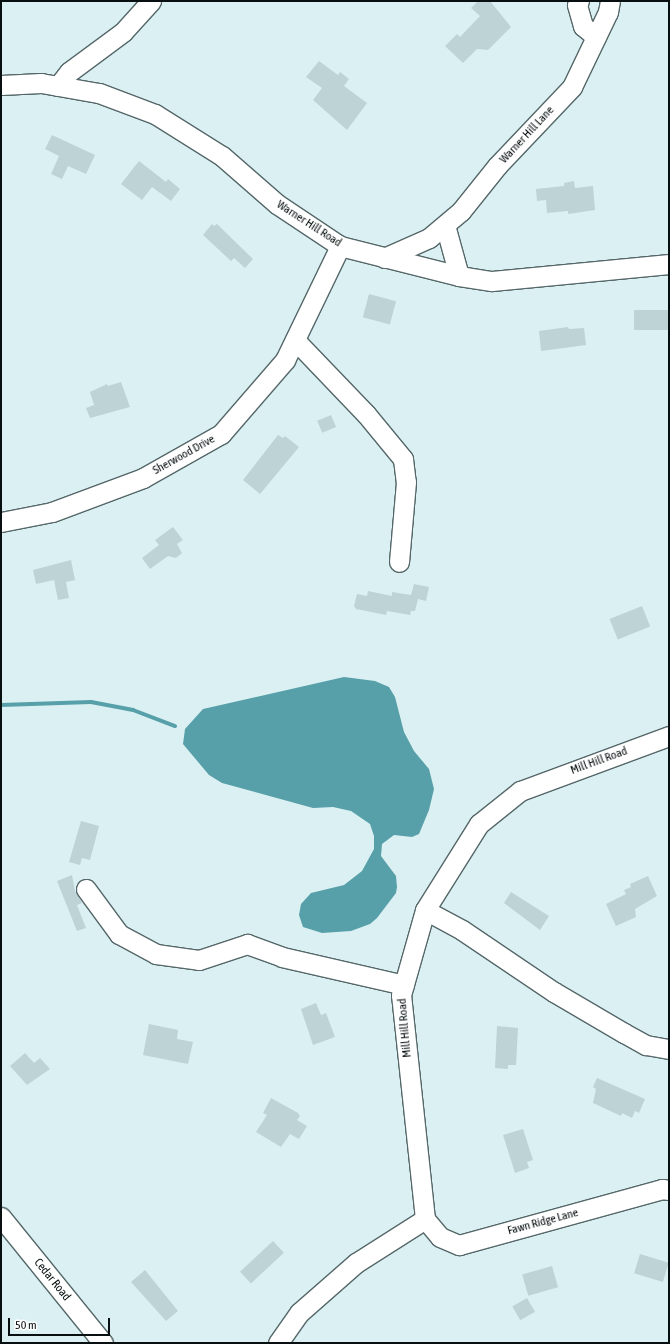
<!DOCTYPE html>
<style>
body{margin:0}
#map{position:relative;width:670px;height:1344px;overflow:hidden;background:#dbf0f2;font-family:"Asap Condensed",sans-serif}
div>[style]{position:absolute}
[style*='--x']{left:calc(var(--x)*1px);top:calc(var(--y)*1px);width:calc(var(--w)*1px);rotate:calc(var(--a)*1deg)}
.water>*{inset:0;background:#57a0a9}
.stream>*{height:4px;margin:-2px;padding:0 2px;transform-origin:2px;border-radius:2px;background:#57a0a9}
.building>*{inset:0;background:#bed3d5;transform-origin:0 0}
.roads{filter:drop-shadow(1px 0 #556769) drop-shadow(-1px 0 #556769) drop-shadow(0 1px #556769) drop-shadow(0 -1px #556769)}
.minor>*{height:19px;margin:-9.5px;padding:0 9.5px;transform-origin:9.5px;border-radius:9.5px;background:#fff}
span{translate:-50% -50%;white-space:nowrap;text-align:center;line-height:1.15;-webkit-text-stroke:3px #fff;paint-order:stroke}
.street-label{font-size:12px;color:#080f10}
.frame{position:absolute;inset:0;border:2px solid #080f10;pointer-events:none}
.scale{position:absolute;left:8px;top:1318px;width:102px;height:18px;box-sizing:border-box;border:2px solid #080f10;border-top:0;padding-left:5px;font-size:12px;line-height:14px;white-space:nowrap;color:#080f10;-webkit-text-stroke:3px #fff;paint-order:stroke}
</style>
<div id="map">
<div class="water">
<div style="clip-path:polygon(344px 677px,375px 681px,389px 687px,395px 697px,404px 732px,414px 751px,429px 769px,434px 789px,429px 810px,419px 834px,412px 837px,394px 835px,382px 844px,381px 856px,396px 876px,397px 887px,396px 893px,377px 918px,370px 924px,351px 931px,322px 933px,303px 927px,299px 915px,301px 904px,311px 893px,344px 885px,362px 871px,374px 849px,374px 836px,370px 824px,351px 811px,333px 807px,313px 808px,222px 783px,209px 775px,183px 744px,185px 729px,203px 709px)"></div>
</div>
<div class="stream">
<div style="--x:1;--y:705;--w:90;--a:-1.9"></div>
<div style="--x:91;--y:702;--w:43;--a:10.8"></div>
<div style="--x:133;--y:710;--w:45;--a:20.9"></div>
</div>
<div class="building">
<div style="clip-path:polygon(478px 1px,490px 1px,511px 27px,488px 50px,477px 49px,463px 63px,445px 46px,457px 34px,460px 37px,480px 16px,471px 8px)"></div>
<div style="clip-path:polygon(319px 61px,338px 75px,340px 72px,349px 79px,344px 86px,367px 103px,347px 130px,313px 100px,322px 88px,306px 77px)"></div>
<div style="clip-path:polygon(52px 135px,95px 155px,86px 174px,68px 166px,62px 179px,51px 174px,59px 156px,45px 149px)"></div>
<div style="clip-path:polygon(139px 161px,166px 182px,168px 179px,180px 189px,171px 201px,152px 187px,142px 200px,121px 184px)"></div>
<div style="clip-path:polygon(574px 181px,575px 188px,593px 186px,595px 210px,568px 214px,568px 211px,547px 213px,546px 200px,537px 201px,536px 189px,564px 186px,564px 183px)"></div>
<div style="clip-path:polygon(212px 224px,214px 226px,217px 224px,253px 259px,245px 268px,234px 258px,231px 261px,203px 235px)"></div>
<div style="left:369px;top:294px;width:28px;height:24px;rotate:15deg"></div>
<div style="left:669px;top:310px;width:20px;height:35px;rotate:90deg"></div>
<div style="clip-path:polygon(568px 327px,569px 329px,584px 328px,586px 345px,541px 351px,539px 331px)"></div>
<div style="clip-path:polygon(121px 382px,130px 407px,90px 418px,86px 408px,94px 405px,90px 392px,107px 384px,108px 386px)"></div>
<div style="left:331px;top:415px;width:13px;height:15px;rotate:67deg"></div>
<div style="clip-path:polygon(278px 435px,283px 438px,285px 436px,299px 447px,260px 494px,243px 480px)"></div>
<div style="clip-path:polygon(173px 527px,183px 540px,177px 544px,182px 553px,176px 558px,168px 556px,150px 569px,142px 558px,159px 545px,155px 540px)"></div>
<div style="clip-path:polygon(71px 560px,75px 580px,66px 582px,69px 598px,58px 600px,54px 580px,36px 584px,33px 570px)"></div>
<div style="clip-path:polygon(414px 584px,429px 587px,426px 601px,418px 599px,415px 611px,411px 611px,410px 615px,387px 611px,386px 615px,356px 609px,354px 606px,357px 594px,367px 596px,368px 591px,392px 596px,392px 592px,411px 595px)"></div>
<div style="left:642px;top:606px;width:22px;height:35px;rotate:68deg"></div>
<div style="clip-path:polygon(81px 821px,99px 826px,90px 860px,82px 858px,80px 865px,69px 862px)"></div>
<div style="clip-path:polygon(72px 875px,75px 891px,82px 903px,77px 905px,86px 928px,77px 931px,57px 881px)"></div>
<div style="clip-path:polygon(648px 876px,657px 896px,635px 909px,636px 917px,616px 926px,606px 904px,626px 894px,624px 890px,631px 887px,630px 884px)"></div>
<div style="clip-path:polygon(511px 892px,549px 916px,540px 930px,504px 903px)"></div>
<div style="clip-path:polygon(316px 1003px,321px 1015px,326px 1013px,335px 1037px,313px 1045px,301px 1009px)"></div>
<div style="clip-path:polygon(149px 1024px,178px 1030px,177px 1039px,193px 1042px,188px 1064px,143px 1055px)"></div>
<div style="clip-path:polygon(497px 1026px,518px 1028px,516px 1065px,508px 1065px,508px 1069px,495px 1068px)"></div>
<div style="clip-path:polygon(25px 1053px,34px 1063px,40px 1058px,50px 1069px,27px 1085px,10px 1066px)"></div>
<div style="clip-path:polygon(597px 1078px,645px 1099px,639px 1113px,635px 1111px,632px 1118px,622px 1113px,621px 1116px,593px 1103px,596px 1089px,593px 1087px)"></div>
<div style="clip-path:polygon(271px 1098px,298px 1113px,300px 1116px,297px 1120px,307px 1126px,299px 1139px,290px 1134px,281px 1147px,256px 1132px,267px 1115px,263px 1113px)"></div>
<div style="clip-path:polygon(523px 1129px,533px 1160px,527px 1162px,529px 1168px,515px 1173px,503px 1135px)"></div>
<div style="left:273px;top:1241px;width:16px;height:45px;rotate:47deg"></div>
<div style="left:640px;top:1254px;width:30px;height:20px;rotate:17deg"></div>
<div style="left:552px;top:1266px;width:22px;height:31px;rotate:74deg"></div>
<div style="clip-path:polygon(145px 1270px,178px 1311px,166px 1321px,131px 1282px)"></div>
<div style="left:527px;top:1298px;width:16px;height:17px;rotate:60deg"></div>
</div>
<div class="roads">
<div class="minor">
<div style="--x:579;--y:1;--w:4;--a:117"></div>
<div style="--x:577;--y:5;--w:22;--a:74"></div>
<div style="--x:583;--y:26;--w:17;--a:40"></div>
<div style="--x:1;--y:85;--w:40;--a:-2.9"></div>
<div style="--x:41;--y:83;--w:59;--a:9.8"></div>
<div style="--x:99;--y:93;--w:60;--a:20.6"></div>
<div style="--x:155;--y:114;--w:79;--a:32.1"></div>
<div style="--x:222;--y:156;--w:73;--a:41.1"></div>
<div style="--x:277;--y:204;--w:76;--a:33.7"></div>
<div style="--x:340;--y:246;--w:123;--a:14.1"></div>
<div style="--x:459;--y:276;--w:33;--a:9"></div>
<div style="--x:492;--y:281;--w:178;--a:-5.5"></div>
<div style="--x:58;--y:86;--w:18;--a:-52"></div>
<div style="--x:69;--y:72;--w:67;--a:-36.5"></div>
<div style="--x:123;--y:32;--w:42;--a:-47.9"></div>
<div style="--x:445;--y:225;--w:53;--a:74.6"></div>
<div style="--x:384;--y:258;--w:49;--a:-24"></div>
<div style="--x:429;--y:238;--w:42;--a:-40.2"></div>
<div style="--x:461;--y:211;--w:58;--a:-51.3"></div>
<div style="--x:497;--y:166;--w:109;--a:-46.5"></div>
<div style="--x:572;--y:87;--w:83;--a:-64.4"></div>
<div style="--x:608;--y:12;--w:11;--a:-80"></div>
<div style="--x:295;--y:340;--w:103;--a:46.2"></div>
<div style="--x:366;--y:414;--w:58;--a:50.6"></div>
<div style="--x:403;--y:459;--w:23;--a:83"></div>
<div style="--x:406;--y:482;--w:80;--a:95"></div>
<div style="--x:1;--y:522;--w:52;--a:-11.1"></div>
<div style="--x:52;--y:512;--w:97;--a:-20.5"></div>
<div style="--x:143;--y:478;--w:90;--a:-29.4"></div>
<div style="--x:221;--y:434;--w:98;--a:-49.1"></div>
<div style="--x:285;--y:360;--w:127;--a:-64.2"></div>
<div style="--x:86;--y:889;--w:56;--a:53.7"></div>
<div style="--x:119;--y:934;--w:42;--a:28.4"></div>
<div style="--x:156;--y:954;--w:43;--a:7.9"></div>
<div style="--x:199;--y:960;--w:51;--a:-18.4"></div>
<div style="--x:247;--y:944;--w:37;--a:20"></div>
<div style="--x:282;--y:957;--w:125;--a:12.9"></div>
<div style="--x:425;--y:910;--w:42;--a:28.4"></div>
<div style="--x:462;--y:930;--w:111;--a:34"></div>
<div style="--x:554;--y:992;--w:81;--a:30.4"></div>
<div style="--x:624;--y:1033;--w:25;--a:29"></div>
<div style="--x:646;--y:1045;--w:23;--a:10"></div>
<div style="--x:1;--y:1217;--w:162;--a:51"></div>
<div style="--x:425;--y:1219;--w:23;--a:50"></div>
<div style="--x:440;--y:1237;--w:21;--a:23"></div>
<div style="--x:459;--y:1245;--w:211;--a:-15.4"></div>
<div style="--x:662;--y:1189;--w:7;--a:8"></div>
<div style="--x:278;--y:1343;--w:37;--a:-55"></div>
<div style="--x:299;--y:1313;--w:76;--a:-41.3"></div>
<div style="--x:356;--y:1263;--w:82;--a:-32.5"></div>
<div style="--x:425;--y:1219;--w:225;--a:-96.1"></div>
<div style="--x:401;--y:995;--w:88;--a:-74.2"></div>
<div style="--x:425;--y:910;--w:102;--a:-57.9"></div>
<div style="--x:479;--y:824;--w:53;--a:-38.8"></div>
<div style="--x:520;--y:791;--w:159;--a:-20.3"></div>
</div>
</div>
<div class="street-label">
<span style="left:527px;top:135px;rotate:-47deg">Warner Hill Lane</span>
<span style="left:309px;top:224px;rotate:33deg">Warner Hill Road</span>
<span style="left:184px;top:455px;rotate:-29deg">Sherwood Drive</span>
<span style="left:599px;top:761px;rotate:-20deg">Mill Hill Road</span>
<span style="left:405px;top:1028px;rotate:-95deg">Mill Hill Road</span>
<span style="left:543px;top:1222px;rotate:-15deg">Fawn Ridge Lane</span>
<span style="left:52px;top:1280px;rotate:51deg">Cedar Road</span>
</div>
<div class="frame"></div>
<div class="scale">50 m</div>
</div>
